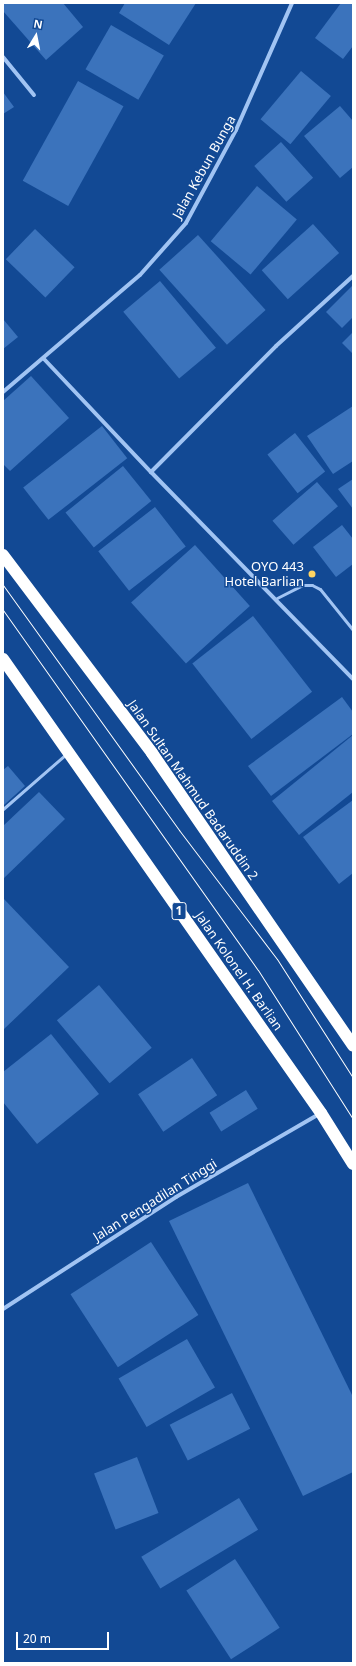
<!DOCTYPE html>
<style>
body{margin:0}
#map{position:relative;width:356px;height:1666px;overflow:hidden;background:#124994;font-family:"Noto Sans",sans-serif}
div>[style]{position:absolute}
[style*='--x']{left:calc(var(--x)*1px);top:calc(var(--y)*1px);width:calc(var(--w)*1px);rotate:calc(var(--a)*1deg)}
.building>*{inset:0;background:#3b73bc;transform-origin:0 0}
.lane>*{height:3px;margin:-1.5px;padding:0 1.5px;transform-origin:1.5px;border-radius:1.5px;background:#a1c4f3}
.street>*{height:4px;margin:-2px;padding:0 2px;transform-origin:2px;border-radius:2px;background:#a1c4f3}
.highway>*{height:12px;margin:-6px;padding:0 6px;transform-origin:6px;border-radius:6px;background:#fff}
.tram>*{height:1px;margin:-0.5px;padding:0 0.5px;transform-origin:0.5px;border-radius:0.5px;background:#fff}
.dots>*{width:11px;height:11px;translate:-50% -50%;box-sizing:border-box;border:2px solid #124994;border-radius:50%}
span{translate:-50% -50%;white-space:nowrap;text-align:center;line-height:1.15;-webkit-text-stroke:3px #124994;paint-order:stroke}
.shield-label span{padding:1px 3px;background:#124994;border:1px solid;border-radius:3px;-webkit-text-stroke-width:0}
.shield-label{font-size:12px;color:#fff;font-weight:700}
.street-label{font-size:13px;color:#fff}
.poi-label{font-size:13px;color:#fff}
.right{translate:-100% -50%;text-align:right}
.frame{position:absolute;inset:0;border:4px solid #fff;pointer-events:none}
.north{position:absolute;left:16px;top:16px;width:40px;height:40px;-webkit-text-stroke:3px #124994;paint-order:stroke;rotate:10deg;font-size:11px;font-weight:700;line-height:16px;text-align:center;color:#fff}
.north::after{content:'';display:block;margin:auto;width:14px;height:18px;background:#fff;clip-path:polygon(50% 0,100% 100%,50% 72%,0 100%)}
.scale{position:absolute;left:16px;top:1632px;width:93px;height:18px;box-sizing:border-box;border:2px solid #fff;border-top:0;padding-left:5px;font-size:12px;line-height:14px;white-space:nowrap;color:#fff;-webkit-text-stroke:3px #124994;paint-order:stroke}
</style>
<div id="map">
<div class="building">
<div style="clip-path:polygon(3px 3px,63px 3px,83px 27px,46px 60px,3px 11px)"></div>
<div style="clip-path:polygon(125px 3px,196px 3px,169px 45px,119px 13px)"></div>
<div style="clip-path:polygon(341px 3px,353px 3px,353px 46px,343px 59px,315px 38px)"></div>
<div style="left:111px;top:25px;width:61px;height:51px;rotate:30deg"></div>
<div style="left:301px;top:71px;width:39px;height:63px;rotate:40deg"></div>
<div style="left:78px;top:81px;width:52px;height:114px;rotate:29deg"></div>
<div style="clip-path:polygon(3px 92px,14px 107px,3px 114px)"></div>
<div style="clip-path:polygon(340px 106px,353px 121px,353px 167px,340px 178px,304px 136px)"></div>
<div style="left:281px;top:142px;width:48px;height:36px;rotate:48deg"></div>
<div style="left:257px;top:186px;width:52px;height:72px;rotate:40deg"></div>
<div style="left:313px;top:224px;width:39px;height:69px;rotate:48deg"></div>
<div style="left:35px;top:229px;width:55px;height:42px;rotate:44deg"></div>
<div style="left:198px;top:235px;width:101px;height:52px;rotate:48deg"></div>
<div style="left:160px;top:281px;width:87px;height:48px;rotate:50deg"></div>
<div style="clip-path:polygon(353px 285px,353px 317px,342px 328px,326px 312px)"></div>
<div style="clip-path:polygon(3px 319px,18px 337px,3px 349px)"></div>
<div style="clip-path:polygon(353px 332px,353px 354px,342px 343px)"></div>
<div style="clip-path:polygon(31px 376px,69px 418px,10px 471px,3px 464px,3px 401px)"></div>
<div style="clip-path:polygon(353px 406px,353px 461px,333px 474px,307px 436px)"></div>
<div style="left:102px;top:426px;width:41px;height:100px;rotate:52deg"></div>
<div style="left:295px;top:433px;width:49px;height:35px;rotate:52deg"></div>
<div style="left:123px;top:466px;width:45px;height:74px;rotate:51deg"></div>
<div style="clip-path:polygon(353px 479px,353px 509px,338px 489px)"></div>
<div style="left:317px;top:482px;width:32px;height:59px;rotate:49deg"></div>
<div style="left:155px;top:507px;width:50px;height:72px;rotate:52deg"></div>
<div style="clip-path:polygon(342px 525px,353px 539px,353px 564px,336px 577px,313px 547px)"></div>
<div style="left:195px;top:545px;width:82px;height:86px;rotate:48deg"></div>
<div style="left:253px;top:616px;width:96px;height:77px;rotate:52deg"></div>
<div style="clip-path:polygon(342px 697px,353px 712px,353px 734px,271px 796px,248px 766px)"></div>
<div style="clip-path:polygon(353px 735px,353px 792px,299px 835px,272px 801px)"></div>
<div style="clip-path:polygon(8px 766px,25px 786px,4px 805px,3px 770px)"></div>
<div style="clip-path:polygon(39px 792px,65px 819px,3px 879px,3px 826px)"></div>
<div style="clip-path:polygon(353px 800px,353px 873px,339px 884px,303px 837px)"></div>
<div style="clip-path:polygon(3px 898px,69px 967px,3px 1030px)"></div>
<div style="left:99px;top:985px;width:82px;height:55px;rotate:50deg"></div>
<div style="clip-path:polygon(51px 1034px,99px 1094px,37px 1144px,3px 1102px,3px 1072px)"></div>
<div style="left:192px;top:1058px;width:45px;height:65px;rotate:56deg"></div>
<div style="left:246px;top:1090px;width:22px;height:43px;rotate:58deg"></div>
<div style="clip-path:polygon(248px 1183px,353px 1397px,353px 1472px,303px 1496px,169px 1221px)"></div>
<div style="left:151px;top:1242px;width:87px;height:96px;rotate:57deg"></div>
<div style="left:187px;top:1339px;width:56px;height:79px;rotate:60deg"></div>
<div style="left:232px;top:1393px;width:40px;height:70px;rotate:63deg"></div>
<div style="left:137px;top:1457px;width:60px;height:46px;rotate:69deg"></div>
<div style="left:239px;top:1498px;width:37px;height:114px;rotate:59deg"></div>
<div style="left:235px;top:1559px;width:82px;height:58px;rotate:57deg"></div>
</div>
<div class="lane">
<div style="--x:277;--y:598;--w:29;--a:-27"></div>
<div style="--x:303;--y:585;--w:9;--a:0"></div>
<div style="--x:312;--y:585;--w:9;--a:27"></div>
<div style="--x:320;--y:589;--w:53;--a:51.2"></div>
<div style="--x:3;--y:809;--w:84;--a:-41.1"></div>
</div>
<div class="street">
<div style="--x:3;--y:57;--w:49;--a:50.8"></div>
<div style="--x:44;--y:359;--w:156;--a:46.6"></div>
<div style="--x:151;--y:472;--w:177;--a:-45.2"></div>
<div style="--x:276;--y:346;--w:104;--a:-42.3"></div>
<div style="--x:3;--y:392;--w:180;--a:-40.5"></div>
<div style="--x:140;--y:275;--w:69;--a:-48.5"></div>
<div style="--x:186;--y:223;--w:106;--a:-61.7"></div>
<div style="--x:236;--y:130;--w:139;--a:-66.2"></div>
<div style="--x:151;--y:472;--w:289;--a:45.7"></div>
<div style="--x:3;--y:1309;--w:206;--a:-32.9"></div>
<div style="--x:176;--y:1197;--w:165;--a:-30.1"></div>
</div>
<div class="highway">
<div style="--x:3;--y:555;--w:248;--a:53"></div>
<div style="--x:152;--y:753;--w:355;--a:55.5"></div>
<div style="--x:3;--y:659;--w:554;--a:54.99"></div>
<div style="--x:321;--y:1113;--w:60;--a:57.9"></div>
</div>
<div class="tram">
<div style="--x:3;--y:585;--w:302;--a:54.3"></div>
<div style="--x:179;--y:830;--w:162;--a:52.8"></div>
<div style="--x:277;--y:959;--w:141;--a:57.4"></div>
<div style="--x:3;--y:610;--w:441;--a:54.7"></div>
<div style="--x:258;--y:970;--w:177;--a:57.5"></div>
</div>
<div class="dots">
<div style="left:312px;top:574px;background:#ffd462"></div>
</div>
<div class="shield-label">
<span style="left:179px;top:911px">1</span>
</div>
<div class="street-label">
<span style="left:204px;top:167px;rotate:-61deg">Jalan Kebun Bunga</span>
<span style="left:193px;top:790px;rotate:55deg">Jalan Sultan Mahmud Badaruddin 2</span>
<span style="left:239px;top:971px;rotate:55deg">Jalan Kolonel H. Barlian</span>
<span style="left:155px;top:1200px;rotate:-32deg">Jalan Pengadilan Tinggi</span>
</div>
<div class="poi-label">
<span class="right" style="left:304px;top:574px">OYO 443<br>Hotel Barlian</span>
</div>
<div class="frame"></div>
<div class="north">N</div>
<div class="scale">20 m</div>
</div>
